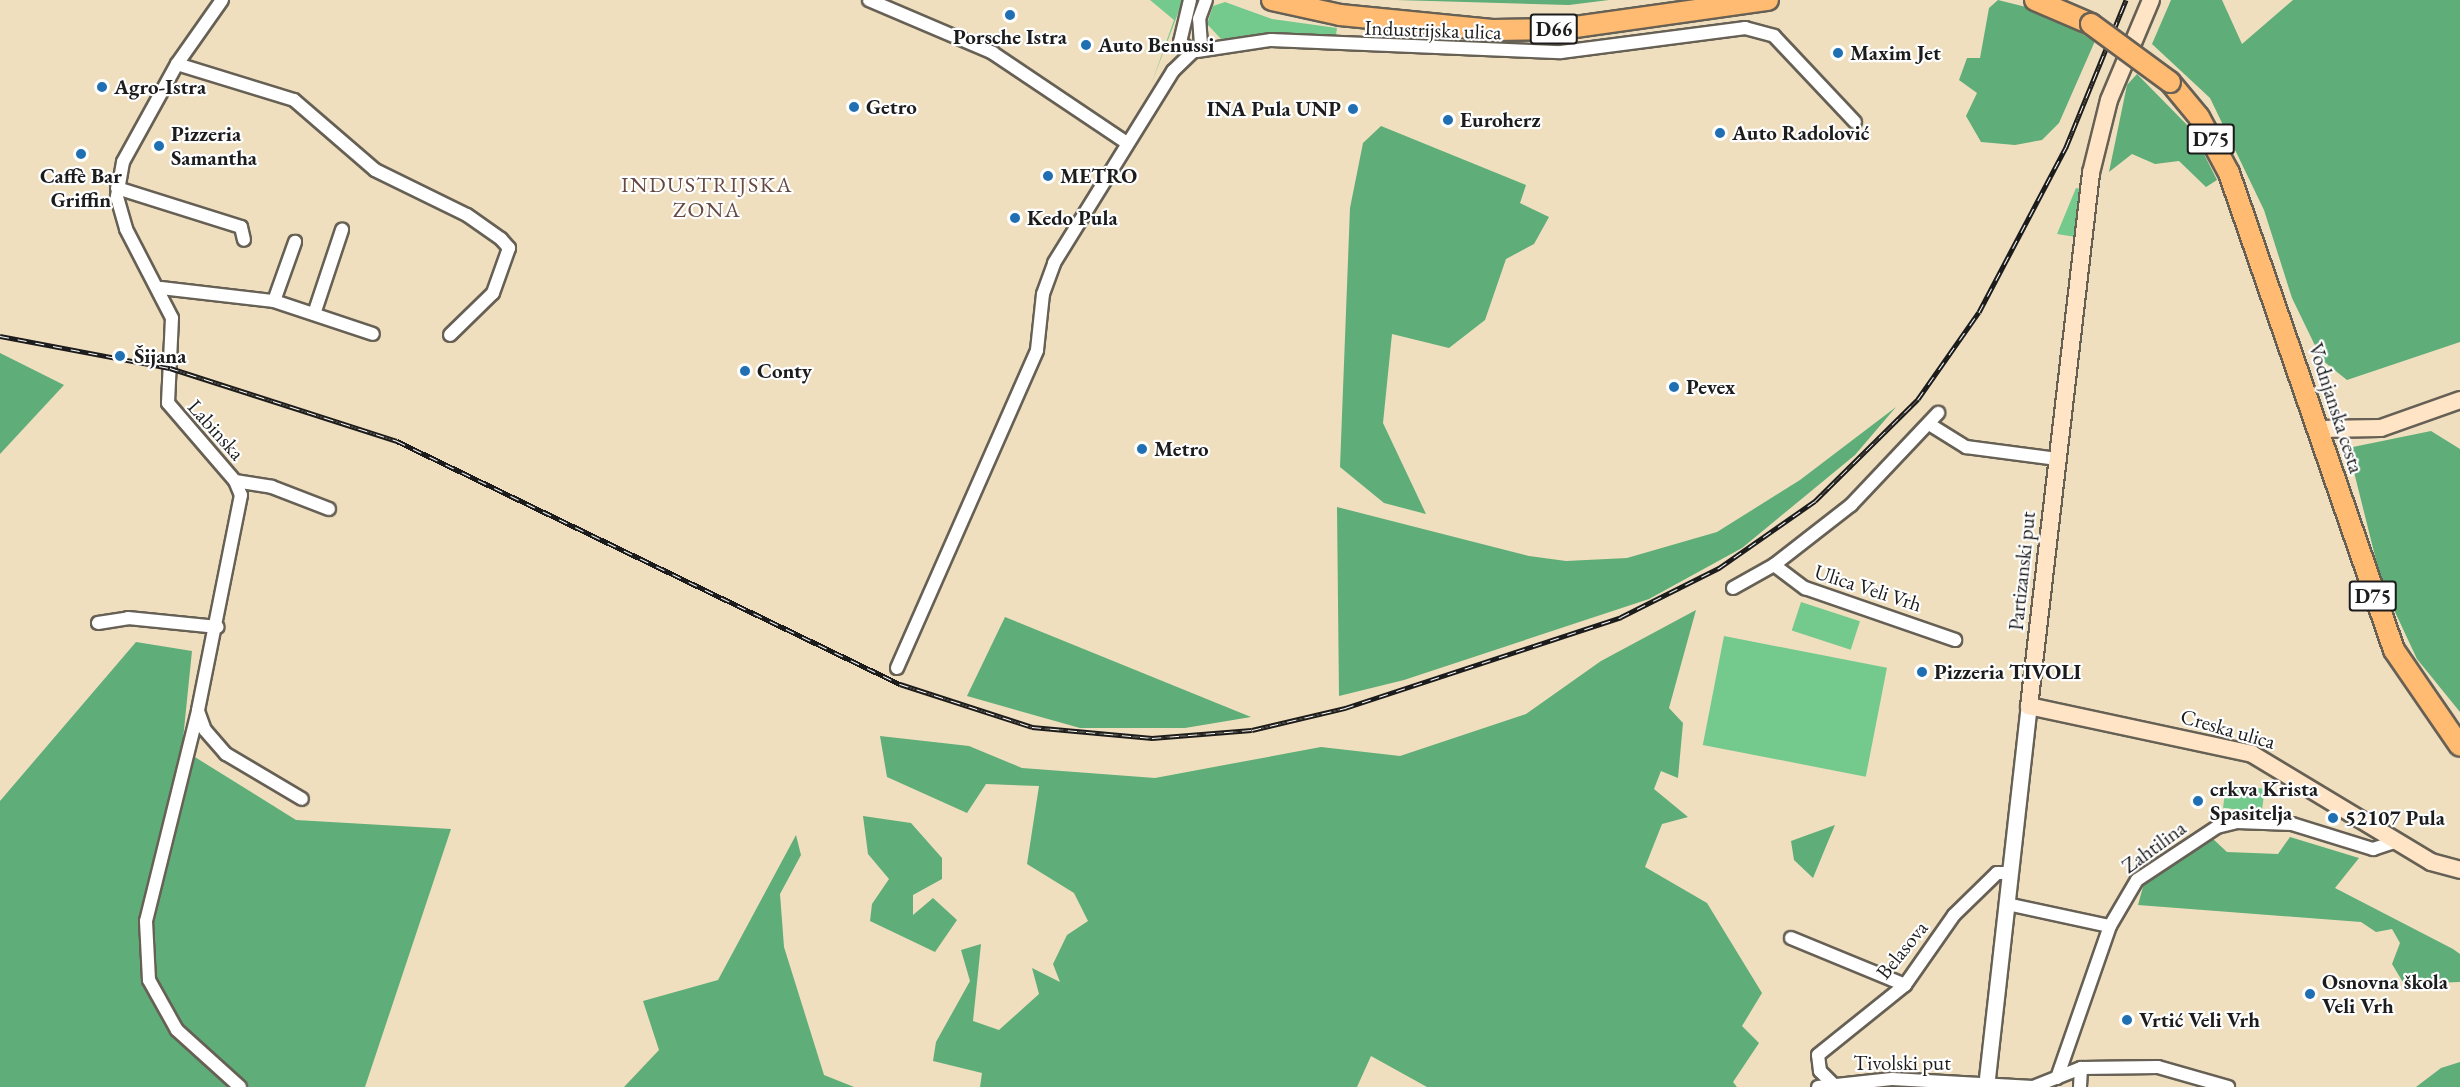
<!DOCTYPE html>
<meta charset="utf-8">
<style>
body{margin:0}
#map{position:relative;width:2460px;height:1087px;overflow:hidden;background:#efdfbf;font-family:"EB Garamond",serif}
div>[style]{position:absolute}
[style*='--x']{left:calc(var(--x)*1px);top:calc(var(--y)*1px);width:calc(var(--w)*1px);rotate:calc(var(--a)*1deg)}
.green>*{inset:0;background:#74c98d;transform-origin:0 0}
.forest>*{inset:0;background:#5fad78}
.roads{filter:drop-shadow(2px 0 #666055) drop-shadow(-2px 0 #666055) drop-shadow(0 2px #666055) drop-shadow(0 -2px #666055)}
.minor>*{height:12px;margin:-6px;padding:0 6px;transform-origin:6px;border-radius:6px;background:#fff}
.tertiary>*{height:15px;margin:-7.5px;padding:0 7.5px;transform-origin:7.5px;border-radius:7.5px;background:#fff}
.secondary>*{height:16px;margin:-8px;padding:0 8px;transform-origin:8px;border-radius:8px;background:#ffe4c6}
.primary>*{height:20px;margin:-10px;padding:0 10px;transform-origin:10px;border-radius:10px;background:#ffbb71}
.rail>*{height:5px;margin-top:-2.5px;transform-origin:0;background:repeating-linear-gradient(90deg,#fff 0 9px,#1c1c1c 0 18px);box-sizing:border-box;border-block:2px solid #1c1c1c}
.bridges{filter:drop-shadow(2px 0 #666055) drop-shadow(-2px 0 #666055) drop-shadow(0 2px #666055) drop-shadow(0 -2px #666055)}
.primary-bridge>*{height:20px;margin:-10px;padding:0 10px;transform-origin:10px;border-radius:10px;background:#ffbb71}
.dots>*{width:16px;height:16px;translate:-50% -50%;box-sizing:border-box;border:3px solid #fff;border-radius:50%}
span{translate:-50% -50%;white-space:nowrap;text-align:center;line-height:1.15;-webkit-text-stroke:4.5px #fff;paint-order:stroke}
.shield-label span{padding:2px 4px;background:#fff;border:2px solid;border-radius:4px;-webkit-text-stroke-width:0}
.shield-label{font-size:20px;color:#1c1c1c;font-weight:700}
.street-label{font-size:21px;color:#1c1c1c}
.poi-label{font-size:21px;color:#1c1c1c;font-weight:700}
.left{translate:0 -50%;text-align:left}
.right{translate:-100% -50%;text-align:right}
.neighbourhood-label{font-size:22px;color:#644841;letter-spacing:1.5px}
</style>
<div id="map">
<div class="green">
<div style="clip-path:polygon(1150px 0,1183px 0,1151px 85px,1174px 20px)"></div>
<div style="clip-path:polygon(1225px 2px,1272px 19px,1337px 28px,1335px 42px,1257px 35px,1221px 39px,1207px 24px,1213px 6px)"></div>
<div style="clip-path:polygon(2076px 188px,2081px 189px,2076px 237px,2057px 234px)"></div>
<div style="left:1801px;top:602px;width:62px;height:30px;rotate:18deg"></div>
<div style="left:1724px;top:636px;width:166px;height:111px;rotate:11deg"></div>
<div style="left:2226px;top:784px;width:39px;height:24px;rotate:7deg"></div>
</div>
<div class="forest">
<div style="clip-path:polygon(1396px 0,1609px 0,1569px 5px)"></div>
<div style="clip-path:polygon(1998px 0,2038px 10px,2095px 41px,2059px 123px,2042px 140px,2015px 145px,1981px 142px,1966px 116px,1977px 93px,1959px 80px,1967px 58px,1980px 58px,1989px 8px)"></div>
<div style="clip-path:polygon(2171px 0,2222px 0,2242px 44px,2293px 0,2460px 0,2460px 342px,2347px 380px,2322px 360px,2292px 298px,2264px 210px,2210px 98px,2152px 44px)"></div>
<div style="clip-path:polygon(2137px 74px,2192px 130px,2217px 180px,2206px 187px,2179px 161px,2155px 164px,2132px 154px,2109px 172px,2127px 85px)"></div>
<div style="clip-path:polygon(1381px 126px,1526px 185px,1520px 203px,1549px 217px,1534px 244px,1506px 259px,1485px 320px,1449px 348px,1392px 334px,1383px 423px,1426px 514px,1384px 503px,1340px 467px,1350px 208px,1363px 143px)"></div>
<div style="clip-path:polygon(0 353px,64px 385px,0 454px)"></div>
<div style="clip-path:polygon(1896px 407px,1855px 455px,1742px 548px,1649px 599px,1404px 680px,1339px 696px,1337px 507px,1529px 556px,1566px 561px,1627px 558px,1717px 532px,1800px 480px)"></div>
<div style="clip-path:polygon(2431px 431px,2460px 449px,2460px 712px,2417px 659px,2382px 584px,2348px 448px)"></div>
<div style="clip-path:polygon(1696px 610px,1669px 708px,1683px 723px,1678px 778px,1661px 771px,1654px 789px,1688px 817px,1662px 824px,1645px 867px,1707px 903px,1762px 993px,1742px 1026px,1759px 1043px,1733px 1082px,1737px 1087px,1427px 1087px,1371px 1056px,1357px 1087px,980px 1087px,982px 1073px,933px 1061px,936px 1042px,970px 981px,961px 950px,981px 944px,973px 1021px,999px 1030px,1039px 994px,1032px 968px,1060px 982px,1053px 964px,1067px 935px,1088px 921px,1074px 893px,1027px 864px,1039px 786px,986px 784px,967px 813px,887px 777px,880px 736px,969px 746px,1022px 768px,1155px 778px,1321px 747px,1400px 756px,1526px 714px,1601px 661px)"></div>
<div style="clip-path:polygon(1005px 617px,1251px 717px,1185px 728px,1080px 728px,967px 696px)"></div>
<div style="clip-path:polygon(136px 642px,192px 651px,182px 749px,296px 820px,451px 829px,365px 1087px,0 1087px,0 801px)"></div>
<div style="clip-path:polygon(863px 816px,911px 823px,942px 858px,942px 879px,913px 895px,913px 915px,933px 898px,957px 920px,935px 952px,870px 921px,872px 904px,889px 879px,868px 854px)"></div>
<div style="clip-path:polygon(1835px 825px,1827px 844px,1813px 878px,1794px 860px,1791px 841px)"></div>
<div style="clip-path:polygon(796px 835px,801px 855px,780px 894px,784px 947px,824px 1075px,854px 1087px,624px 1087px,659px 1050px,643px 1001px,718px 980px)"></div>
<div style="clip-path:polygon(2290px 837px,2359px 858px,2335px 888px,2453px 949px,2460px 954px,2460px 982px,2404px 984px,2392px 964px,2400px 943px,2392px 929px,2376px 932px,2361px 922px,2138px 905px,2144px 883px,2212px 838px,2227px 852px,2278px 854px)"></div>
<div style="clip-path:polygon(2460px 1062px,2460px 1087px,2416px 1087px,2441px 1068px)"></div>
</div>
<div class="roads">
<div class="minor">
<div style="--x:222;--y:0;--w:78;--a:125.1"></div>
<div style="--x:177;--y:64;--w:112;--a:118.9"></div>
<div style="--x:123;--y:162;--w:36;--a:100"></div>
<div style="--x:117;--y:197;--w:33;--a:74"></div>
<div style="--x:126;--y:229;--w:100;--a:62.7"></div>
<div style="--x:172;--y:318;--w:85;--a:92.7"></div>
<div style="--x:168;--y:403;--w:103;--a:49.3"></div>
<div style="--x:235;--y:481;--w:15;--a:67"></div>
<div style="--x:241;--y:495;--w:220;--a:101.3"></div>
<div style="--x:198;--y:711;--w:20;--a:70"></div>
<div style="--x:205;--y:730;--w:32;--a:49"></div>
<div style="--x:226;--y:754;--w:88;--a:30.6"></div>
<div style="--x:869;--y:0;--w:135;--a:23.1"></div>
<div style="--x:993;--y:53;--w:161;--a:33.9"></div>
<div style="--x:1190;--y:0;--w:43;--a:103.4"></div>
<div style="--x:1180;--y:42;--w:16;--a:38"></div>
<div style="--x:1193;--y:52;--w:11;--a:-41"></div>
<div style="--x:1201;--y:45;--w:26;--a:-94"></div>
<div style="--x:1199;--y:19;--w:20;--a:-70"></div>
<div style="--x:1197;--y:51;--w:75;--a:-8.5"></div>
<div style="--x:1271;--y:40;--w:290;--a:2.4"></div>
<div style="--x:1561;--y:52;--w:186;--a:-7.4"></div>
<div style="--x:1745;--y:28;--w:30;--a:15"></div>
<div style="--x:1774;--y:36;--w:118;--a:46.7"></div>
<div style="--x:177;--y:64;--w:122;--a:17.1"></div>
<div style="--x:294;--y:100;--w:107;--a:40.8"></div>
<div style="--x:375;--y:170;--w:102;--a:26.1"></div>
<div style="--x:467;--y:215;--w:42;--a:35.2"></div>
<div style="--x:501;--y:239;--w:12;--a:48"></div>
<div style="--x:509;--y:248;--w:48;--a:109.6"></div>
<div style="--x:493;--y:293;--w:60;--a:135.7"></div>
<div style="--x:117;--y:188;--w:130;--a:17.5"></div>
<div style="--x:241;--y:227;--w:13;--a:77"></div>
<div style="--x:161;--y:288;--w:114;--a:6.6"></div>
<div style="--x:274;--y:301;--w:104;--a:18.4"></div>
<div style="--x:274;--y:301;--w:63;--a:-70.4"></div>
<div style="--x:314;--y:314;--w:89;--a:-71.6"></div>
<div style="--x:1929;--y:424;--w:44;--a:31.9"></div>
<div style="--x:1966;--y:447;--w:92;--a:7.5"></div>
<div style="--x:235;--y:481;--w:37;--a:9"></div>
<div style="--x:272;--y:487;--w:61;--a:21.1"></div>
<div style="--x:1774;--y:565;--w:39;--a:37"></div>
<div style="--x:1805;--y:588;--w:159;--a:19.1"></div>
<div style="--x:1733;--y:588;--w:47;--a:-29.3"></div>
<div style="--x:1774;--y:565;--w:98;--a:-37.9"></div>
<div style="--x:1851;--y:505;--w:127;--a:-46.6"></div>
<div style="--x:98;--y:623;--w:30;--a:-9"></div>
<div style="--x:128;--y:618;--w:90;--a:5.7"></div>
<div style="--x:897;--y:668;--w:347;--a:-66.2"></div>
<div style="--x:1037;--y:350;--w:56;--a:-83.9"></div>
<div style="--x:1043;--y:294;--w:33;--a:-70"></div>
<div style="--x:1054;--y:263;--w:226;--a:-58.2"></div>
<div style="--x:1173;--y:71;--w:28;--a:-44"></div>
<div style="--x:198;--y:711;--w:216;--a:103.9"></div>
<div style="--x:146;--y:921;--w:59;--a:87.1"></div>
<div style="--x:149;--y:980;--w:57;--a:60.8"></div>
<div style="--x:177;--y:1030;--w:85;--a:42.1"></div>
<div style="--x:2007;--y:904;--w:105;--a:12.1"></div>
<div style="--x:1791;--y:938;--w:123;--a:22.4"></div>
<div style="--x:2057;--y:1078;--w:161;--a:-70.8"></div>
<div style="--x:2110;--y:926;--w:53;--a:-59.6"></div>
<div style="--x:2137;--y:880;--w:96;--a:-33.5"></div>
<div style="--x:2217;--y:827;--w:21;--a:-14"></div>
<div style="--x:2237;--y:822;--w:55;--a:2.1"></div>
<div style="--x:2292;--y:824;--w:85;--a:17.2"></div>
<div style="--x:2373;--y:849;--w:23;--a:-18"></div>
<div style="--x:1832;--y:1083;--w:17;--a:-135"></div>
<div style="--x:1820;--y:1071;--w:16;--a:-97"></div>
<div style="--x:1818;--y:1055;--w:112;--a:-38.8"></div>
<div style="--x:1905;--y:985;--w:85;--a:-55"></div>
<div style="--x:1954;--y:915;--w:60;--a:-44.3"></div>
<div style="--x:1997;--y:873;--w:13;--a:0"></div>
<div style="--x:1818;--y:1087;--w:74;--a:-6.2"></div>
<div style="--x:1892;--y:1079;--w:141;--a:3.2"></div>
<div style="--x:2033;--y:1087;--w:52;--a:-21.6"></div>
<div style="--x:2081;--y:1068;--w:77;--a:-0.7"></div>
<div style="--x:2158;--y:1067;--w:73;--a:15.9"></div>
<div style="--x:2080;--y:1087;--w:19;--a:-87"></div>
</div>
<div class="tertiary">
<div style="--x:1986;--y:1087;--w:383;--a:-83.6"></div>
</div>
<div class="secondary">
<div style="--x:2151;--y:0;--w:108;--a:112.8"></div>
<div style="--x:2109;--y:100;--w:75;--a:103.9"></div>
<div style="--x:2091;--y:173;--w:537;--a:96.63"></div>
<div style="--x:2029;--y:706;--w:228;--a:12.1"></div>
<div style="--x:2252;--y:754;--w:209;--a:31.1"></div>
<div style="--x:2431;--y:862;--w:30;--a:15"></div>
<div style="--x:2319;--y:429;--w:62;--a:-0.9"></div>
<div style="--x:2381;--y:428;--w:84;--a:-19.5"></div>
</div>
<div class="primary">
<div style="--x:1272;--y:0;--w:70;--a:12.4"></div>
<div style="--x:1340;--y:15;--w:153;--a:5.6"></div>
<div style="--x:1492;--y:30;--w:69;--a:-0.8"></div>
<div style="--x:1561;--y:29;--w:209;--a:-8"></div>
<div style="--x:2035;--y:0;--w:61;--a:23.2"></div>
<div style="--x:2170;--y:82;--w:45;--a:50.4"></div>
<div style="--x:2199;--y:117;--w:64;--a:61.8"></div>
<div style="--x:2229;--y:173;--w:505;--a:70.92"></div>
<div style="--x:2394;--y:650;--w:116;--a:55.5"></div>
</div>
</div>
<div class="rail">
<div style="--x:0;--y:336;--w:173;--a:10.7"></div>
<div style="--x:170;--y:368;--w:238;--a:17.8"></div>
<div style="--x:397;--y:441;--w:559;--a:25.79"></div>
<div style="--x:900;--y:684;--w:139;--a:18"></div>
<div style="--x:1032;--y:727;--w:121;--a:5.2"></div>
<div style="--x:1152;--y:738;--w:100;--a:-4.6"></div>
<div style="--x:1252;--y:730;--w:96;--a:-13.3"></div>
<div style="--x:1345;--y:708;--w:291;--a:-18.2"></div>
<div style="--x:1621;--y:617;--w:110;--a:-26.6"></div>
<div style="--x:1719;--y:568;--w:117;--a:-34.9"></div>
<div style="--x:1815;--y:501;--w:145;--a:-44.7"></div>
<div style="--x:1918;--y:399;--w:106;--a:-55"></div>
<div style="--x:1979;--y:312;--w:187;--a:-62.2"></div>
<div style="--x:2066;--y:147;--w:159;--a:-67.8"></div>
</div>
<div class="bridges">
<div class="primary-bridge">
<div style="--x:2091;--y:24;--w:98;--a:36.3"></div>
</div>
</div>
<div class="dots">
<div style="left:1010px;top:15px;background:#1f6fb2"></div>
<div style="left:1086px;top:45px;background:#1f6fb2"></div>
<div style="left:1838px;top:53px;background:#1f6fb2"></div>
<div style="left:102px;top:87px;background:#1f6fb2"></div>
<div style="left:854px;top:107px;background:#1f6fb2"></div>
<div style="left:1353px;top:109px;background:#1f6fb2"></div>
<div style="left:1448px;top:120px;background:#1f6fb2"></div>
<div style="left:1720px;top:133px;background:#1f6fb2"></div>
<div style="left:159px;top:146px;background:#1f6fb2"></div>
<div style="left:81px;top:154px;background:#1f6fb2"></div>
<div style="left:1048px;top:176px;background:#1f6fb2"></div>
<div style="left:1015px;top:218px;background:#1f6fb2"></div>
<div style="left:120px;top:356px;background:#1f6fb2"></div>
<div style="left:745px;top:371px;background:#1f6fb2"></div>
<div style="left:1674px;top:387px;background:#1f6fb2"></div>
<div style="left:1142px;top:449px;background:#1f6fb2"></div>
<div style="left:1922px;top:672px;background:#1f6fb2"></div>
<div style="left:2198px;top:801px;background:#1f6fb2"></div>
<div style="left:2333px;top:818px;background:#1f6fb2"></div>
<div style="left:2310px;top:994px;background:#1f6fb2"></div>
<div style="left:2127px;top:1020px;background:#1f6fb2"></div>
</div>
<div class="shield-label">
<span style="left:1554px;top:29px">D66</span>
<span style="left:2211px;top:139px">D75</span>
<span style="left:2373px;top:596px">D75</span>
</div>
<div class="street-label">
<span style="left:1433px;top:30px;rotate:2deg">Industrijska ulica</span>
<span style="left:2336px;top:408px;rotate:72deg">Vodnjanska cesta</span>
<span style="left:216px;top:430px;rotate:48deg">Labinska</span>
<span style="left:2022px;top:571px;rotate:-84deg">Partizanski put</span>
<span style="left:1868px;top:588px;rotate:18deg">Ulica Veli Vrh</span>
<span style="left:2228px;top:729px;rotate:16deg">Creska ulica</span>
<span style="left:2154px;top:847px;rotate:-36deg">Zahtilina</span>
<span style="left:1902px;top:950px;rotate:-51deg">Belasova</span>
<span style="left:1902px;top:1063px">Tivolski put</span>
</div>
<div class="poi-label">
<span style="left:1010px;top:37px">Porsche Istra</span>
<span class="left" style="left:1098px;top:45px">Auto Benussi</span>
<span class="left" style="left:1850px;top:53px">Maxim Jet</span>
<span class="left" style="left:114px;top:87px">Agro-Istra</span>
<span class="left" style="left:866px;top:107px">Getro</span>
<span class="right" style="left:1341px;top:109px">INA Pula UNP</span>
<span class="left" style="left:1460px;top:120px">Euroherz</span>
<span class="left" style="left:1732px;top:133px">Auto Radolović</span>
<span class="left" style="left:171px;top:146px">Pizzeria<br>Samantha</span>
<span style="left:81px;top:188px">Caffè Bar<br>Griffin</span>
<span class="left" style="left:1060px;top:176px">METRO</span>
<span class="left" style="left:1027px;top:218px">Kedo Pula</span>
<span class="left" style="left:134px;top:356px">Šijana</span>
<span class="left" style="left:757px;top:371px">Conty</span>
<span class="left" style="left:1686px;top:387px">Pevex</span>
<span class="left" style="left:1154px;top:449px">Metro</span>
<span class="left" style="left:1934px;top:672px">Pizzeria TIVOLI</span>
<span class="left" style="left:2210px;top:801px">crkva Krista<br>Spasitelja</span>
<span class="left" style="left:2345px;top:818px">52107 Pula</span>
<span class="left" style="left:2322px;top:994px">Osnovna škola<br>Veli Vrh</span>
<span class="left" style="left:2139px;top:1020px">Vrtić Veli Vrh</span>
</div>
<div class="neighbourhood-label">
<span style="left:707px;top:197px">INDUSTRIJSKA<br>ZONA</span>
</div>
</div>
